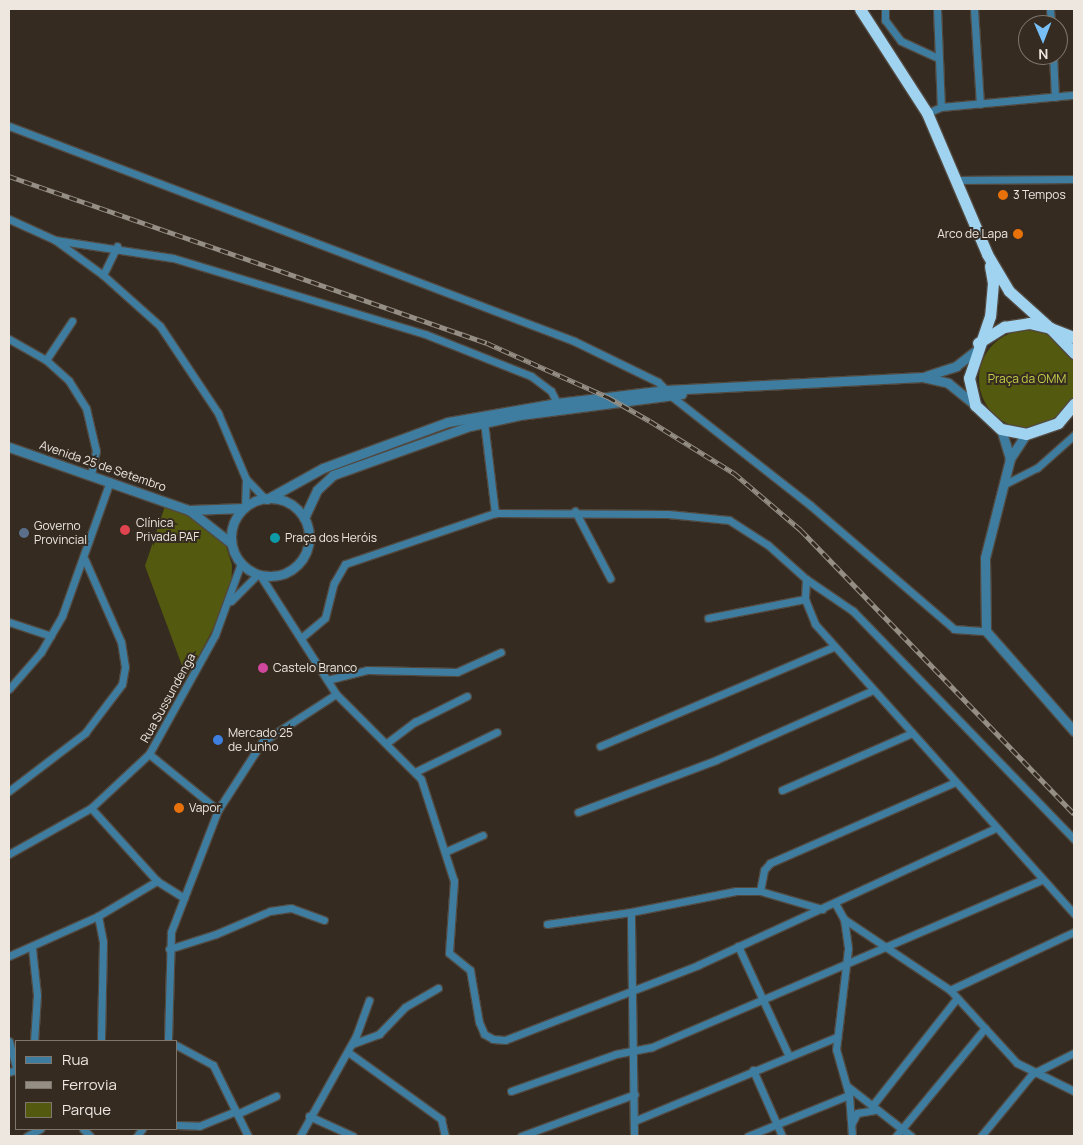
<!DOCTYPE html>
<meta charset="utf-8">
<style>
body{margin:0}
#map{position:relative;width:1083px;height:1145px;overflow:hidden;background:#352b21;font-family:Manrope,sans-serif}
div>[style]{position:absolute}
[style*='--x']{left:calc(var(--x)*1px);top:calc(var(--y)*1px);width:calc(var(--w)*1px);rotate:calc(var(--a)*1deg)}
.green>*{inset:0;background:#53590e}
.round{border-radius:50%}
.roads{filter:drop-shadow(1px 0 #524940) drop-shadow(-1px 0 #524940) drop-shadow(0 1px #524940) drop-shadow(0 -1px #524940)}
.minor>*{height:7px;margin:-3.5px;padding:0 3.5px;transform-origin:3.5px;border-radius:3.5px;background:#3e7d9f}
.tertiary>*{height:9px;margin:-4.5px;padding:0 4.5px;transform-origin:4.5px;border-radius:4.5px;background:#3e7d9f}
.tertiary>.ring{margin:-4.5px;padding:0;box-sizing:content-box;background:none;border:9px solid #3e7d9f;border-radius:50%}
.trunk>*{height:11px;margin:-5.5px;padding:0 5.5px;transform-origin:5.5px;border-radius:5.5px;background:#a0d3f0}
.rail>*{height:4.5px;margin-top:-2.25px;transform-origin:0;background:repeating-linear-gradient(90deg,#352b21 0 8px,#958e85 0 16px);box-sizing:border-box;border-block:1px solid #958e85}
.dots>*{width:14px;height:14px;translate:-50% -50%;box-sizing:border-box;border:2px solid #352b21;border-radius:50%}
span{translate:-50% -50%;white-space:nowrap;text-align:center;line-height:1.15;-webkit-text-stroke:4px #352b21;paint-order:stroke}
.poi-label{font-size:12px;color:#ede7e0}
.left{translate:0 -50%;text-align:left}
.right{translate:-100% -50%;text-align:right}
.park-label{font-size:12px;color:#c1ce47}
.street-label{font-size:12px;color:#ede7e0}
.frame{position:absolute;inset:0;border:10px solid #ede7e0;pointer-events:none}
.legend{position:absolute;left:15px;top:1040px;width:162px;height:90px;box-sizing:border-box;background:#352b21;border:1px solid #7f766d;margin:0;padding:6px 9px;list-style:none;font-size:15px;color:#ede7e0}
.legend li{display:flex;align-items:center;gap:10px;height:25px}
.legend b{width:25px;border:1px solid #7f766d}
.north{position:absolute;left:1018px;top:15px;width:50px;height:50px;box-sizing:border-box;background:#352b21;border:1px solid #7f766d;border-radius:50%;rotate:179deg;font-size:14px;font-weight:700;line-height:20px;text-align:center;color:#ede7e0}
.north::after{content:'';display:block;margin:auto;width:18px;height:22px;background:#78bff7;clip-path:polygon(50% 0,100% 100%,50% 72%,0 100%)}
</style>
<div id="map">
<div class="green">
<div class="round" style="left:979px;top:330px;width:98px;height:98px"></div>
<div style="clip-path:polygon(165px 506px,205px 522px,226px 546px,232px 565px,231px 594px,187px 679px,145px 566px)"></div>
</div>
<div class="roads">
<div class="minor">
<div style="--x:885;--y:9;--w:11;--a:90"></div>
<div style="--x:885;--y:20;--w:26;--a:53"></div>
<div style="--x:901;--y:41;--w:41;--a:24.7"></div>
<div style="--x:937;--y:9;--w:98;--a:87.7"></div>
<div style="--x:974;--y:9;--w:95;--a:86.4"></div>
<div style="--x:1050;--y:9;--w:16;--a:86"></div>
<div style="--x:1053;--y:55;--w:42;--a:87.3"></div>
<div style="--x:927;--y:113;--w:15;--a:-23"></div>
<div style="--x:941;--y:107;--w:134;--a:-5.2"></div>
<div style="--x:9;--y:126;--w:605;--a:20.83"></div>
<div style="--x:574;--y:341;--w:93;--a:26"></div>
<div style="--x:658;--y:382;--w:11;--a:45"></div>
<div style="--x:956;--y:180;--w:118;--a:-0.5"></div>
<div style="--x:9;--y:219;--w:51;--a:24.5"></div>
<div style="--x:55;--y:240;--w:59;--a:36.1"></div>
<div style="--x:103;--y:275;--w:76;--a:41.8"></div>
<div style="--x:160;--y:326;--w:105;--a:56.3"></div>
<div style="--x:218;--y:413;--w:72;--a:67"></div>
<div style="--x:246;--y:479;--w:28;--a:46"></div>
<div style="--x:55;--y:240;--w:119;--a:8.7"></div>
<div style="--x:173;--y:258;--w:263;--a:16.8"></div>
<div style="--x:425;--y:334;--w:114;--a:21.6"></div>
<div style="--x:531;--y:376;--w:25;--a:37"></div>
<div style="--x:551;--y:391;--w:13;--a:63"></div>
<div style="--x:103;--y:275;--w:32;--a:-64"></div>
<div style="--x:9;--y:339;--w:43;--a:29.6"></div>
<div style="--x:46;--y:360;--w:31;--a:42"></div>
<div style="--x:69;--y:381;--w:32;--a:58"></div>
<div style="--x:86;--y:408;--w:44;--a:76.9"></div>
<div style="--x:96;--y:451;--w:24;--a:102"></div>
<div style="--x:46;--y:360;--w:47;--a:-56.3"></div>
<div style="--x:671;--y:396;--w:177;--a:38.1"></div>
<div style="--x:810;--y:505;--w:190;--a:40.7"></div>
<div style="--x:954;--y:629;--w:32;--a:4"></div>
<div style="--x:484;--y:422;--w:92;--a:83.1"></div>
<div style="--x:1003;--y:485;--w:38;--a:-27"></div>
<div style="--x:1037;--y:468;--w:50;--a:-41.7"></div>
<div style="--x:245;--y:507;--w:28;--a:-88"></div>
<div style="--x:575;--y:511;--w:76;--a:62.4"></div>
<div style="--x:260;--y:575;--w:141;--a:57.4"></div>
<div style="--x:336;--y:694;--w:120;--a:45"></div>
<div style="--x:421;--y:779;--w:107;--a:72.1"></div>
<div style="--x:454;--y:881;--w:72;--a:94"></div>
<div style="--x:449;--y:953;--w:27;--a:39"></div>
<div style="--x:470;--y:970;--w:53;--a:80.2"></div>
<div style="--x:479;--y:1022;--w:13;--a:67"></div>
<div style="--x:484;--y:1034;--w:10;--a:29"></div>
<div style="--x:493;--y:1039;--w:12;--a:5"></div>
<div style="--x:505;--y:1040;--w:207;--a:-21.2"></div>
<div style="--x:698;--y:965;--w:328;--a:-24.7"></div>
<div style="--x:806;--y:579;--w:57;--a:34.2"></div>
<div style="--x:853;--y:611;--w:318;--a:45.9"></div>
<div style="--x:231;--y:601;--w:38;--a:-45"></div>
<div style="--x:708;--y:618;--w:99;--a:-11.1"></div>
<div style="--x:9;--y:622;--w:44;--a:18.4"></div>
<div style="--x:301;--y:638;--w:31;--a:-40"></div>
<div style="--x:325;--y:618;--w:36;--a:-76"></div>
<div style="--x:334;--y:583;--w:22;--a:-60"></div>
<div style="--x:345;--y:564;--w:158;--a:-18.8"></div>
<div style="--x:495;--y:513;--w:173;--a:0.3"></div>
<div style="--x:668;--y:514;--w:61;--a:5.6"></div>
<div style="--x:729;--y:520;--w:46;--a:32.7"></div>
<div style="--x:768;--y:545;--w:51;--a:41.8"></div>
<div style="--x:806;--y:579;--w:20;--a:93"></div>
<div style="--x:805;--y:599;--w:27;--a:68"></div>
<div style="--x:815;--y:624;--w:389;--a:48.2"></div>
<div style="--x:327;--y:680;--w:41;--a:-14"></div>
<div style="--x:367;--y:670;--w:90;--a:1.3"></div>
<div style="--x:457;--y:672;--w:48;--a:-24.4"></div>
<div style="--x:9;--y:689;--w:49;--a:-49.1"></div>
<div style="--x:41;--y:652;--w:42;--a:-59.7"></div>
<div style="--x:62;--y:616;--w:143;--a:-70.4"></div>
<div style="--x:388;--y:742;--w:34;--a:-37"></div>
<div style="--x:415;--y:722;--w:58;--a:-26.6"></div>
<div style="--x:600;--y:746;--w:253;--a:-23"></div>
<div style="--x:149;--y:754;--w:89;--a:39.1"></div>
<div style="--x:218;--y:810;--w:131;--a:111.1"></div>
<div style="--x:171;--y:932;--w:109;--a:91.6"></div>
<div style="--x:415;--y:772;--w:91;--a:-26"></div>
<div style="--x:782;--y:790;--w:142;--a:-23.7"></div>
<div style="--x:9;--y:791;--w:96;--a:-37.3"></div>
<div style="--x:85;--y:733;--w:61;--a:-52.9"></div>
<div style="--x:122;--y:684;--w:17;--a:-80"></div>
<div style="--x:125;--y:667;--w:25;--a:-99"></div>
<div style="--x:121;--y:642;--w:90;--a:-113.7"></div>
<div style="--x:91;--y:808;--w:98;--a:47.9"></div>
<div style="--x:157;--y:881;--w:32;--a:32"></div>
<div style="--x:218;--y:810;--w:81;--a:-57.1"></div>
<div style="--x:262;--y:742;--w:88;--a:-33"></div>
<div style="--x:578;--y:812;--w:147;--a:-20.6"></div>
<div style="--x:716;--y:760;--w:172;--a:-24"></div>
<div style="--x:447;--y:851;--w:39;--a:-24"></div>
<div style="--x:9;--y:854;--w:94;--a:-29.3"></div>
<div style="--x:91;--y:808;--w:79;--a:-43"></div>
<div style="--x:149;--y:754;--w:136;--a:-61"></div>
<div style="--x:215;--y:635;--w:77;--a:-70.1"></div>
<div style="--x:760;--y:891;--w:21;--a:-79"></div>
<div style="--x:764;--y:870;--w:9;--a:-49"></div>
<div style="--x:770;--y:863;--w:202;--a:-23.6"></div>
<div style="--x:835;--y:903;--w:18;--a:61"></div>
<div style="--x:844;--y:919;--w:30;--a:82"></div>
<div style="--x:848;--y:949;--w:101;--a:96.8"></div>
<div style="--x:836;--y:1049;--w:48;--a:74.2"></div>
<div style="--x:849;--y:1095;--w:41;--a:85.8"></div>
<div style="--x:98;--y:916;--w:26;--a:79"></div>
<div style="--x:103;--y:942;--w:99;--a:91.2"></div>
<div style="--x:844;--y:919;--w:128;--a:33.8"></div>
<div style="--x:950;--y:990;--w:99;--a:47.5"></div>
<div style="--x:1017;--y:1063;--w:64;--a:26.2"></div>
<div style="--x:547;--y:924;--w:85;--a:-8.1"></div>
<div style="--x:738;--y:946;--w:119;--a:65.2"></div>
<div style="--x:32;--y:948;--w:47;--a:83.9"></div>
<div style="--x:37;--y:995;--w:46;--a:93.7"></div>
<div style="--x:169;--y:949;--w:49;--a:-17.7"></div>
<div style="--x:216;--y:934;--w:59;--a:-23.1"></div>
<div style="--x:270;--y:911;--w:21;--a:-8"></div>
<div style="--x:291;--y:908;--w:35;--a:20"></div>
<div style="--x:9;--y:956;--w:98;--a:-24.2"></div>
<div style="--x:98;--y:916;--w:69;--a:-30.7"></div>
<div style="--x:950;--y:990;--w:137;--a:-25.1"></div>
<div style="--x:9;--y:1041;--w:27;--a:75"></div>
<div style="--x:352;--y:1044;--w:29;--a:-20"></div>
<div style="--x:379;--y:1034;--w:37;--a:-46"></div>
<div style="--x:405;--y:1007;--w:38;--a:-30"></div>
<div style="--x:176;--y:1045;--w:42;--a:28.4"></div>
<div style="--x:213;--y:1065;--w:79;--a:63.8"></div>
<div style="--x:348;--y:1052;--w:115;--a:35.8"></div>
<div style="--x:441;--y:1119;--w:17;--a:77"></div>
<div style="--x:753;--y:1070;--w:72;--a:66.3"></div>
<div style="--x:9;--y:1072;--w:7;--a:-16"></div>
<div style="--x:847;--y:1086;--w:81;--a:38"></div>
<div style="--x:511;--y:1091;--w:111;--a:-19.4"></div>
<div style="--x:616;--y:1054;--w:37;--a:-11"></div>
<div style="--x:652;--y:1047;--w:424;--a:-23.2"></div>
<div style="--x:872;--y:1106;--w:137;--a:-51.8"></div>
<div style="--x:237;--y:1114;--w:43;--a:-24.8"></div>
<div style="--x:309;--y:1116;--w:48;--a:24.4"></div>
<div style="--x:634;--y:1121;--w:220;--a:-22.5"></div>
<div style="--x:852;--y:1123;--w:11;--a:-63"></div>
<div style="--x:857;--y:1113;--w:20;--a:-9"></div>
<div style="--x:176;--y:1125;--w:23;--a:2"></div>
<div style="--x:199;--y:1126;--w:40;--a:-22"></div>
<div style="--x:83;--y:1129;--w:10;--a:45"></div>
<div style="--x:27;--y:1136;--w:15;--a:-28"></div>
<div style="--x:137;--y:1136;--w:9;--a:-54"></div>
<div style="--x:300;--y:1136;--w:115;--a:-60.8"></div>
<div style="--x:356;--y:1036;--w:38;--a:-70"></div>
<div style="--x:521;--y:1136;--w:121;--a:-20.2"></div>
<div style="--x:634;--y:1136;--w:224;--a:-90.8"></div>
<div style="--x:631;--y:912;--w:107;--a:-11.3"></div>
<div style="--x:736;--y:891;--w:24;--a:0"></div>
<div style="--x:760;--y:891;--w:65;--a:16.2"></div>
<div style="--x:748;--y:1136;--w:109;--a:-22.1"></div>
<div style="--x:896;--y:1136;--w:140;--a:-50.5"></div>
<div style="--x:981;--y:1136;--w:80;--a:-50.6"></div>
<div style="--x:1032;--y:1074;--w:47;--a:-26.6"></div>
</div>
<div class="tertiary">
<div style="--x:926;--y:376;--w:32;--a:-18"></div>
<div style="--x:956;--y:366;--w:24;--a:-38"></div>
<div style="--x:1001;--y:429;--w:31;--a:73"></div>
<div style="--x:1026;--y:434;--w:30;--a:123"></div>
<div style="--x:1010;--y:459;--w:102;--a:104.2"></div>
<div style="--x:985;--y:558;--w:73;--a:89.2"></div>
<div style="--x:986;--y:631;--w:133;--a:48.7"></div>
<div style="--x:9;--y:447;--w:191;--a:19.3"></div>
<div style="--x:189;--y:510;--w:53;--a:38.2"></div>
<div class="ring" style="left:231px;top:498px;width:69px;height:69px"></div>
<div style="--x:267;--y:499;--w:64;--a:-29"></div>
<div style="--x:323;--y:468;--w:133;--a:-20.2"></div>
<div style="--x:448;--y:422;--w:111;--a:-9.9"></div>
<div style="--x:557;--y:403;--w:110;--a:-6.8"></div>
<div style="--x:666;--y:390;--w:257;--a:-2.9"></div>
<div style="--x:923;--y:377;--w:26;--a:13"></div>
<div style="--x:948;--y:383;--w:35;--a:39"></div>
<div style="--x:189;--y:510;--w:55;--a:-2.1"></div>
<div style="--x:304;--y:518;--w:31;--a:-65"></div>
<div style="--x:317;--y:490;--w:22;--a:-43"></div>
<div style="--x:333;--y:475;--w:145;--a:-19.7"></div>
<div style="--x:470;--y:426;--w:51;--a:-12.4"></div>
<div style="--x:520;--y:415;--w:163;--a:-7.4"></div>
</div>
<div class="trunk">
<div style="--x:860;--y:9;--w:124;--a:57.2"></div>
<div style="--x:927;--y:113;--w:153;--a:66.9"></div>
<div style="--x:987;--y:254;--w:43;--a:59.3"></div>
<div style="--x:1009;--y:291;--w:55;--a:42.1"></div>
<div style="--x:1050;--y:328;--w:26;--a:21"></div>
<div style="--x:990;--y:266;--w:17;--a:80"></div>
<div style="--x:993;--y:283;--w:33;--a:95"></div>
<div style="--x:990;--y:316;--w:65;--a:108.7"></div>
<div style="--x:969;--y:378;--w:28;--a:77"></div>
<div style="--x:975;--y:405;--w:35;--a:43"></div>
<div style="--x:1001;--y:429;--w:25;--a:11"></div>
<div style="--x:1026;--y:434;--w:34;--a:-19"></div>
<div style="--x:1058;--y:423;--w:25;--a:-50"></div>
<div style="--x:978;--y:343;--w:31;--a:-32"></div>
<div style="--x:1004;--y:327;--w:25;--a:-9"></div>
<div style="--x:1029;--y:323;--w:22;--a:13"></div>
<div style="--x:1050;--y:328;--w:35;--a:46"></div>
</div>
</div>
<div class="rail">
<div style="--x:9;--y:176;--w:506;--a:19.26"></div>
<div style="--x:487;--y:343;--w:133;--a:24.1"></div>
<div style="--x:608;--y:397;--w:48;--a:29.7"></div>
<div style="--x:650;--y:421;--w:99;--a:31.8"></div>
<div style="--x:734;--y:473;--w:88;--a:40.4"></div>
<div style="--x:801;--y:530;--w:394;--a:46.1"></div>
</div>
<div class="dots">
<div style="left:1003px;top:195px;background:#e8710a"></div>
<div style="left:1018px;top:234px;background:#e8710a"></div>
<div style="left:125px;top:530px;background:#e0444e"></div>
<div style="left:24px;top:533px;background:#5c6f8a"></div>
<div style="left:275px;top:538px;background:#0f9aa8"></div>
<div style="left:263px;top:668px;background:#d1479c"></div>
<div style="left:218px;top:740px;background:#3f7fe0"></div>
<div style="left:179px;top:808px;background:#e8710a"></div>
</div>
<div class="poi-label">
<span class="left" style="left:1013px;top:195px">3 Tempos</span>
<span class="right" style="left:1008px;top:234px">Arco de Lapa</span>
<span class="left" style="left:136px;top:530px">Clínica<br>Privada PAF</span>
<span class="left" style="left:34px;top:533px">Governo<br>Provincial</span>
<span class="left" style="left:285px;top:538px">Praça dos Heróis</span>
<span class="left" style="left:273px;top:668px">Castelo Branco</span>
<span class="left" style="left:228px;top:740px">Mercado 25<br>de Junho</span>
<span class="left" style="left:189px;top:808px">Vapor</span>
</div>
<div class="park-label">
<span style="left:1027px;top:379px">Praça da OMM</span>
</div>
<div class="street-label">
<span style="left:103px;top:466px;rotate:19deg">Avenida 25 de Setembro</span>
<span style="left:168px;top:698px;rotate:-61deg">Rua Sussundenga</span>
</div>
<div class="frame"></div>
<ul class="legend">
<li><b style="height:6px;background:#3e7d9f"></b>Rua</li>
<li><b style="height:6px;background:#958e85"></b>Ferrovia</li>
<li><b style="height:14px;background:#53590e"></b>Parque</li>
</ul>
<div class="north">N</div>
</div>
